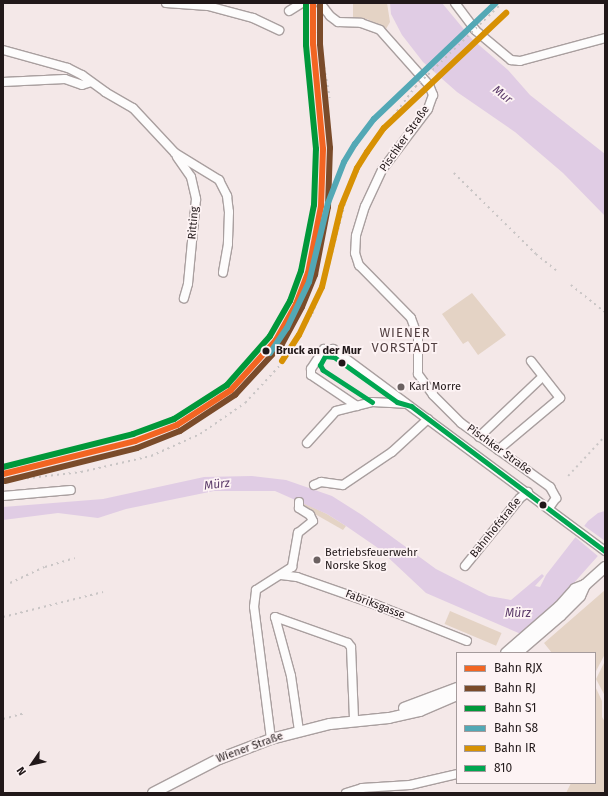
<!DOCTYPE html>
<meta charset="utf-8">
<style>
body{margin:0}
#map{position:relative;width:608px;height:796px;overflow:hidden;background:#f4e8e8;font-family:"Fira Sans",sans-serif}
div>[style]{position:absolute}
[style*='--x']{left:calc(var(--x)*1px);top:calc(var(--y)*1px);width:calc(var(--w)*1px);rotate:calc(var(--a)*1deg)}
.green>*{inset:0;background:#e4d3c5;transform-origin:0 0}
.water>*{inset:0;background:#e0cce4}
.pier>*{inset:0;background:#f4e8e8}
.roads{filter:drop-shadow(1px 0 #a99f9f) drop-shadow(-1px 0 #a99f9f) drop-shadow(0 1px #a99f9f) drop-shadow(0 -1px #a99f9f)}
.minor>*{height:8px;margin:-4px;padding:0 4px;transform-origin:4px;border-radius:4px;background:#fdfcfc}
.major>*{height:10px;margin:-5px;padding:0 5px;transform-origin:5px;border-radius:5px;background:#fdfcfc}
.rail>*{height:1.5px;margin-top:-0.75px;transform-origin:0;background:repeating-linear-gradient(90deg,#c9c5c5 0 2px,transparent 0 6px)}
.bus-1>*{height:5px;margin:-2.5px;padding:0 2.5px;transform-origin:2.5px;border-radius:2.5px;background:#00a651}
.rail-1>*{height:6px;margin:-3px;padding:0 3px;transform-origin:3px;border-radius:3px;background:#f26522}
.rail-2>*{height:6px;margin:-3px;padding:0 3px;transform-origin:3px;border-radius:3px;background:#7a4b2a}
.rail-3>*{height:6px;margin:-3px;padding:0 3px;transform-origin:3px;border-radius:3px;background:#00983a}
.rail-4>*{height:6px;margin:-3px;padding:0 3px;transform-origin:3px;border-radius:3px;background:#53a8b5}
.rail-5>*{height:6px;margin:-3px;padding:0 3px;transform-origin:3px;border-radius:3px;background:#d79104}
.dots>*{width:11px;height:11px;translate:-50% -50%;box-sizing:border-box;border:2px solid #fdf3f4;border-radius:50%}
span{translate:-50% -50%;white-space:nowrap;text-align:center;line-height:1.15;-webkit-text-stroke:3.5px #fdf3f4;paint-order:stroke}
.street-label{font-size:11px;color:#211819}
.stop-label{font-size:11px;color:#211819;font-weight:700}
.left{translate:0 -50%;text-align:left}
.poi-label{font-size:11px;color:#211819}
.water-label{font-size:12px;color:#5d3d6b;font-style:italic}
.quarter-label{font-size:13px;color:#534142;letter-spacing:1px}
.frame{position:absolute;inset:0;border:4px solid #211819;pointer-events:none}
.legend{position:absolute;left:456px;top:652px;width:140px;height:132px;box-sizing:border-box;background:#fdf3f4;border:1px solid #a59b9c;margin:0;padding:5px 7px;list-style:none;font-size:12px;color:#211819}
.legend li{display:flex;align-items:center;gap:8px;height:20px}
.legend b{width:20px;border:1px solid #a59b9c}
.north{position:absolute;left:12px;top:744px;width:40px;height:40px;-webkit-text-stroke:3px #fdf3f4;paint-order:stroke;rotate:236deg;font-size:11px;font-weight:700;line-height:16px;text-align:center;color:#211819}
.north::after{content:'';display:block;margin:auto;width:14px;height:18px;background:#211819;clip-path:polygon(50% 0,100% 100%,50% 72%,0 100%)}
</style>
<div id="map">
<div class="green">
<div style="clip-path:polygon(353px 3px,387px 3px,390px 22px,386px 29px,367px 19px,353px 20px)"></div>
<div style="clip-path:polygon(472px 293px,506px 335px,478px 355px,468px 341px,463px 344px,442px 314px)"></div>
<div style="clip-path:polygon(302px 502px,327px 514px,346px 526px,343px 530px,299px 505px)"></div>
<div style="clip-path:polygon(605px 590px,605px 654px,595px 673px,595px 653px,552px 653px,544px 643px)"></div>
<div style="left:450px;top:611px;width:56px;height:14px;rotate:23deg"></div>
<div style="clip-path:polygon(605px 661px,605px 696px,596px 679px)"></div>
<div style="clip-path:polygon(595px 686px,602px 701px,602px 717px,605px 722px,605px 793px,566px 793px,571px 783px,595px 783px)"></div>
</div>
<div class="water">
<div style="clip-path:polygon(390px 3px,442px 3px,472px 39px,508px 70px,530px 95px,605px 154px,605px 216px,563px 173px,515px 132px,457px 92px,423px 62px,402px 35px,391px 14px)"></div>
<div style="clip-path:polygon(252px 476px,286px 480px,332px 496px,362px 515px,436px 569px,489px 596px,511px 600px,542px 574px,544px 576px,535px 586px,540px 587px,546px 575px,588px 521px,598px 513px,605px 511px,605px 548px,564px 594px,521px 634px,426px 593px,378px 548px,346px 526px,327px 514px,275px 491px,214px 491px,126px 509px,98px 518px,58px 513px,3px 520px,3px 507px,103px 499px,204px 477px)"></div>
</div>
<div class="pier">
<div style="clip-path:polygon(583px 525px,605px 541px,605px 551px,599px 557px,574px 536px)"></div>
</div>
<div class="roads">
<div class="minor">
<div style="--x:166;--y:3;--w:42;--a:4.1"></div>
<div style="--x:208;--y:6;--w:47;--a:14.9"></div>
<div style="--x:253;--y:18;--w:29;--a:25"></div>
<div style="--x:320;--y:3;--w:16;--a:52"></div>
<div style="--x:330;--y:16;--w:10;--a:37"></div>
<div style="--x:338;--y:22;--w:23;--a:2"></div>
<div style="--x:361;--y:23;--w:20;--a:20"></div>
<div style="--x:380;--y:30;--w:74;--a:48.3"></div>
<div style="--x:429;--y:85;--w:11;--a:68"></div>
<div style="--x:433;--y:95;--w:15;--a:110"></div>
<div style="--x:428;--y:109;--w:76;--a:127"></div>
<div style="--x:382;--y:170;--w:40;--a:115"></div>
<div style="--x:365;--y:206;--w:31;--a:107"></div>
<div style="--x:356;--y:236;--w:17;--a:93"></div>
<div style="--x:355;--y:253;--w:13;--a:72"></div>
<div style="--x:359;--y:265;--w:74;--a:45.5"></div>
<div style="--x:411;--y:318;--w:20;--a:70"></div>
<div style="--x:418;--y:337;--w:37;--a:90"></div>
<div style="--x:418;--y:374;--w:26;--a:54"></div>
<div style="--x:433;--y:395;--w:40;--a:45"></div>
<div style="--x:461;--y:423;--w:110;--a:35.7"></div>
<div style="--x:550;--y:487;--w:13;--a:61"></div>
<div style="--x:556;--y:498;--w:12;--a:125"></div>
<div style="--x:455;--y:3;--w:34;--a:53"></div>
<div style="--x:475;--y:30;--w:47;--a:39.8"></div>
<div style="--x:511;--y:60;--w:9;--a:6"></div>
<div style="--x:520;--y:61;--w:88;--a:-15.1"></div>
<div style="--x:289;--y:11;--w:15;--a:-32"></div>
<div style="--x:3;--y:50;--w:67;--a:15.5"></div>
<div style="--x:68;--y:68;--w:16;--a:27"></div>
<div style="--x:82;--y:75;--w:29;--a:36"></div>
<div style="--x:105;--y:92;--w:32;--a:30"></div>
<div style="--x:133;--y:108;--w:62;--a:47"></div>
<div style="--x:175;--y:153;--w:52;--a:31.5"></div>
<div style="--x:219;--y:180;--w:18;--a:63"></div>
<div style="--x:227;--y:196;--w:16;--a:83"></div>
<div style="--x:229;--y:212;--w:32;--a:92"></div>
<div style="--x:228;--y:244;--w:29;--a:100"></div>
<div style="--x:3;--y:82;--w:62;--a:-2.8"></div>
<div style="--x:65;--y:79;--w:18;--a:19"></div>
<div style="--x:82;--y:85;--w:9;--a:-18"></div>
<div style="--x:177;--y:157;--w:24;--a:55"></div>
<div style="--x:191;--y:177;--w:23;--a:77"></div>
<div style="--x:196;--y:199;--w:85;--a:95.4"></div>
<div style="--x:188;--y:284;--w:15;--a:106"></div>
<div style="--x:357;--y:406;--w:55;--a:-146"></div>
<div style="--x:311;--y:375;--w:6;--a:-90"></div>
<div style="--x:311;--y:369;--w:24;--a:-57"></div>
<div style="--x:324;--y:349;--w:9;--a:0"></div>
<div style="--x:333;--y:349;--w:339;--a:36.6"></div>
<div style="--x:479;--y:437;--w:83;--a:-43.5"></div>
<div style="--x:307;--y:443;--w:43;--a:-47.8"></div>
<div style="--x:336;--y:411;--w:37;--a:-14"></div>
<div style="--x:372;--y:402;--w:33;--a:3"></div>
<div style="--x:498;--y:450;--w:81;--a:-40"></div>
<div style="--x:560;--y:398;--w:47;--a:-128.1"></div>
<div style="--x:314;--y:485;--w:8;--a:-23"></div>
<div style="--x:321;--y:482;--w:22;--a:8"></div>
<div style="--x:343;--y:485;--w:59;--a:-34"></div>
<div style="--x:392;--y:452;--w:49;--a:-42.5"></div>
<div style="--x:3;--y:496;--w:68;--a:-5"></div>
<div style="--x:465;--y:566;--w:87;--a:-51"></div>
<div style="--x:520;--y:498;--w:10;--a:-37"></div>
<div style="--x:281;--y:575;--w:16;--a:7"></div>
<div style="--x:297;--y:577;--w:82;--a:19.3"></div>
<div style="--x:374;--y:604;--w:100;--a:21.7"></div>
<div style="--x:275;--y:617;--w:77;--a:19.6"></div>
<div style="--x:348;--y:643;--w:5;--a:53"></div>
<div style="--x:351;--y:647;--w:73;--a:87.6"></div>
<div style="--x:275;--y:617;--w:61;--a:74.8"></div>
<div style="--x:291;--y:676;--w:56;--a:81.7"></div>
<div style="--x:271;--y:739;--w:133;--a:-97.3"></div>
<div style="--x:254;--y:607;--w:17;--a:-83"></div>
<div style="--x:256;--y:590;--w:43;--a:-32.6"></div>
<div style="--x:292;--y:567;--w:35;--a:-80"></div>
<div style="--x:298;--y:533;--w:19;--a:-39"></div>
<div style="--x:313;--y:521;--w:7;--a:-117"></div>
<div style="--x:310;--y:515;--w:13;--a:-148"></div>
<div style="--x:299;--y:508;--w:6;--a:-90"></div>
<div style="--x:346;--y:793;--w:17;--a:-17"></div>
<div style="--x:362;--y:788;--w:48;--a:-3.6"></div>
<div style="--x:410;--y:785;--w:48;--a:-13.2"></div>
</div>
<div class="major">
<div style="--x:506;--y:653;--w:70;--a:-41"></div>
<div style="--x:559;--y:607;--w:24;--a:-48"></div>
<div style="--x:575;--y:589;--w:11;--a:-22"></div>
<div style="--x:517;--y:653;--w:57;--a:-40.7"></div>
<div style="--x:560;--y:616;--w:28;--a:-45"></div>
<div style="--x:580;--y:596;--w:12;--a:-66"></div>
<div style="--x:585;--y:585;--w:27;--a:-42"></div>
<div style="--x:404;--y:708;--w:57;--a:-20.7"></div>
<div style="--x:153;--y:793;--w:74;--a:-27.3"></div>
<div style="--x:219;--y:759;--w:56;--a:-21"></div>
<div style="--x:271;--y:739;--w:61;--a:-14.3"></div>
<div style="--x:330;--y:724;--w:59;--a:-5.8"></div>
<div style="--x:389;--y:718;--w:32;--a:-13"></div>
<div style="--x:420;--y:711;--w:40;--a:-23.4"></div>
</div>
</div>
<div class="rail">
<div style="--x:318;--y:32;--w:67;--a:79.7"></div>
<div style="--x:454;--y:173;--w:115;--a:44.6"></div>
<div style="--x:536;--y:254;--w:26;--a:39"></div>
<div style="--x:571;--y:285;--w:43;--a:38.5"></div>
<div style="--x:568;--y:476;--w:54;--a:-47.2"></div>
<div style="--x:3;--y:481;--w:79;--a:-6.6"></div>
<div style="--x:81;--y:472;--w:72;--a:-12.9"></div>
<div style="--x:151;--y:456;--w:54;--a:-24.2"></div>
<div style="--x:200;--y:434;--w:55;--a:-34.6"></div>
<div style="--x:245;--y:403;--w:54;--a:-47.2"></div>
<div style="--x:282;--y:363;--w:57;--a:-58.5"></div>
<div style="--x:312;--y:314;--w:40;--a:-69.8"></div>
<div style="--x:326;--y:276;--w:85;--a:-75.6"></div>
<div style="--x:347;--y:194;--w:49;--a:-64.5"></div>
<div style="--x:368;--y:150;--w:79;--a:-53.3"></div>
<div style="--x:415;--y:87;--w:121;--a:-44"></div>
<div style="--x:10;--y:583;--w:38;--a:-25"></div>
<div style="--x:45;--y:567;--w:31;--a:-17"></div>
<div style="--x:3;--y:617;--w:103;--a:-14"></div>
<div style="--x:3;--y:719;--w:23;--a:-15"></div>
</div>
<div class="bus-1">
<div style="--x:372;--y:402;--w:59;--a:-146.9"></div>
<div style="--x:323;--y:370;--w:6;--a:-121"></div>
<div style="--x:320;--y:365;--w:10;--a:-61"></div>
<div style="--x:325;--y:356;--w:9;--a:6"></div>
<div style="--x:334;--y:357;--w:77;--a:35.5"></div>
<div style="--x:397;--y:402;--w:15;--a:16"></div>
<div style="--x:411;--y:406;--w:242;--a:36.8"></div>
</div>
<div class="rail-1">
<div style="--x:3;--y:474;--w:136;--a:-14"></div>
<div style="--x:135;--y:441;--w:45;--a:-20.9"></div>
<div style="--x:177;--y:425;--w:64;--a:-32.9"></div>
<div style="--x:231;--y:390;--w:67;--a:-48"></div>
<div style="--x:276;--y:340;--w:41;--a:-60.9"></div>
<div style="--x:296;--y:304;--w:33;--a:-69"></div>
<div style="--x:308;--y:273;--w:68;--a:-79"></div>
<div style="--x:321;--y:206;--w:57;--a:-88"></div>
<div style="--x:323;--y:149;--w:105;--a:-95.4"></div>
<div style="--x:313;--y:44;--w:41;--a:-90"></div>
</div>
<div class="rail-2">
<div style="--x:5;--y:481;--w:136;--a:-14"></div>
<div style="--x:137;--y:448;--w:46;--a:-21.6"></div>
<div style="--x:180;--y:431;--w:66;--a:-33.2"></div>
<div style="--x:235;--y:395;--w:69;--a:-47.3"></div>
<div style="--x:282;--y:344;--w:42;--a:-61.6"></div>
<div style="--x:302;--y:307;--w:35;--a:-68"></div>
<div style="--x:315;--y:275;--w:69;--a:-79.2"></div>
<div style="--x:328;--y:207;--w:59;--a:-88.1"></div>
<div style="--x:330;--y:148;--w:104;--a:-95.5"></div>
<div style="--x:320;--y:44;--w:41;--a:-90"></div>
</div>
<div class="rail-3">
<div style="--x:3;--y:467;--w:134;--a:-14.2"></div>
<div style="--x:133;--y:434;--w:44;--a:-20.1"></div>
<div style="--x:174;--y:419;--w:63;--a:-32.7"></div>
<div style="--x:227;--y:385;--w:65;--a:-48.7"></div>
<div style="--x:270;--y:336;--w:40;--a:-60.3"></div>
<div style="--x:290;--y:301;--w:32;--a:-70"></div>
<div style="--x:301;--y:271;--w:67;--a:-78.9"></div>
<div style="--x:314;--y:205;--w:56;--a:-88"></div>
<div style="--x:316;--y:149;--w:104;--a:-95.5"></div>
<div style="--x:306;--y:45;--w:42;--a:-90"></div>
</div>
<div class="rail-4">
<div style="--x:270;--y:353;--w:30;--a:-56"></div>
<div style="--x:287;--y:328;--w:51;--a:-64.4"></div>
<div style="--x:309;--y:282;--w:81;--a:-76.5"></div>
<div style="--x:328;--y:203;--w:44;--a:-68.7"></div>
<div style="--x:344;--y:162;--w:21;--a:-59"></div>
<div style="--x:355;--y:144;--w:31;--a:-53"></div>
<div style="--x:374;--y:119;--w:168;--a:-43.6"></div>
</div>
<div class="rail-5">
<div style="--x:282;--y:361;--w:31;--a:-57"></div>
<div style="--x:299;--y:335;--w:53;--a:-64.4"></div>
<div style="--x:322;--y:287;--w:82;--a:-76.6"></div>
<div style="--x:341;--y:207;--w:42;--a:-67.7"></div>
<div style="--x:357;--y:168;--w:19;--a:-58"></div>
<div style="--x:367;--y:152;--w:29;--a:-55"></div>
<div style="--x:384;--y:128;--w:168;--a:-43.3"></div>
</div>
<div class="dots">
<div style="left:266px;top:351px;background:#211819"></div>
<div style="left:342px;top:363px;background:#211819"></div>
<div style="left:401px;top:387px;background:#6b6161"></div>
<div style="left:543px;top:505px;background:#211819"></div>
<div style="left:317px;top:560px;background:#6b6161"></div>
</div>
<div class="street-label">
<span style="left:405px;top:139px;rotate:-55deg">Pischker Straße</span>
<span style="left:194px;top:223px;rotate:-85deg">Ritting</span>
<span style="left:499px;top:450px;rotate:36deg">Pischker Straße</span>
<span style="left:496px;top:528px;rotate:-51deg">Bahnhofstraße</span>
<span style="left:375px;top:605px;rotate:21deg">Fabriksgasse</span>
<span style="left:250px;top:748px;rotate:-20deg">Wiener Straße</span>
</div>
<div class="stop-label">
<span class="left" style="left:276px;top:351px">Bruck an der Mur</span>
</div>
<div class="poi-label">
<span class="left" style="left:409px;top:387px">Karl Morre</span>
<span class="left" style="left:325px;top:560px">Betriebsfeuerwehr<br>Norske Skog</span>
</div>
<div class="water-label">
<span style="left:502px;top:95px;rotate:38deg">Mur</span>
<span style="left:217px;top:485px;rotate:-7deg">Mürz</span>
<span style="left:518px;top:614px">Mürz</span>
</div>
<div class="quarter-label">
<span style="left:405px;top:341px">WIENER<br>VORSTADT</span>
</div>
<div class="frame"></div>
<ul class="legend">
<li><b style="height:5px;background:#f26522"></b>Bahn RJX</li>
<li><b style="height:5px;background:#7a4b2a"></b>Bahn RJ</li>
<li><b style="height:5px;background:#00983a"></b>Bahn S1</li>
<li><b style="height:5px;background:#53a8b5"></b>Bahn S8</li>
<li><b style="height:5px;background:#d79104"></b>Bahn IR</li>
<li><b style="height:5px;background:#00a651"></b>810</li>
</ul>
<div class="north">N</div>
</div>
